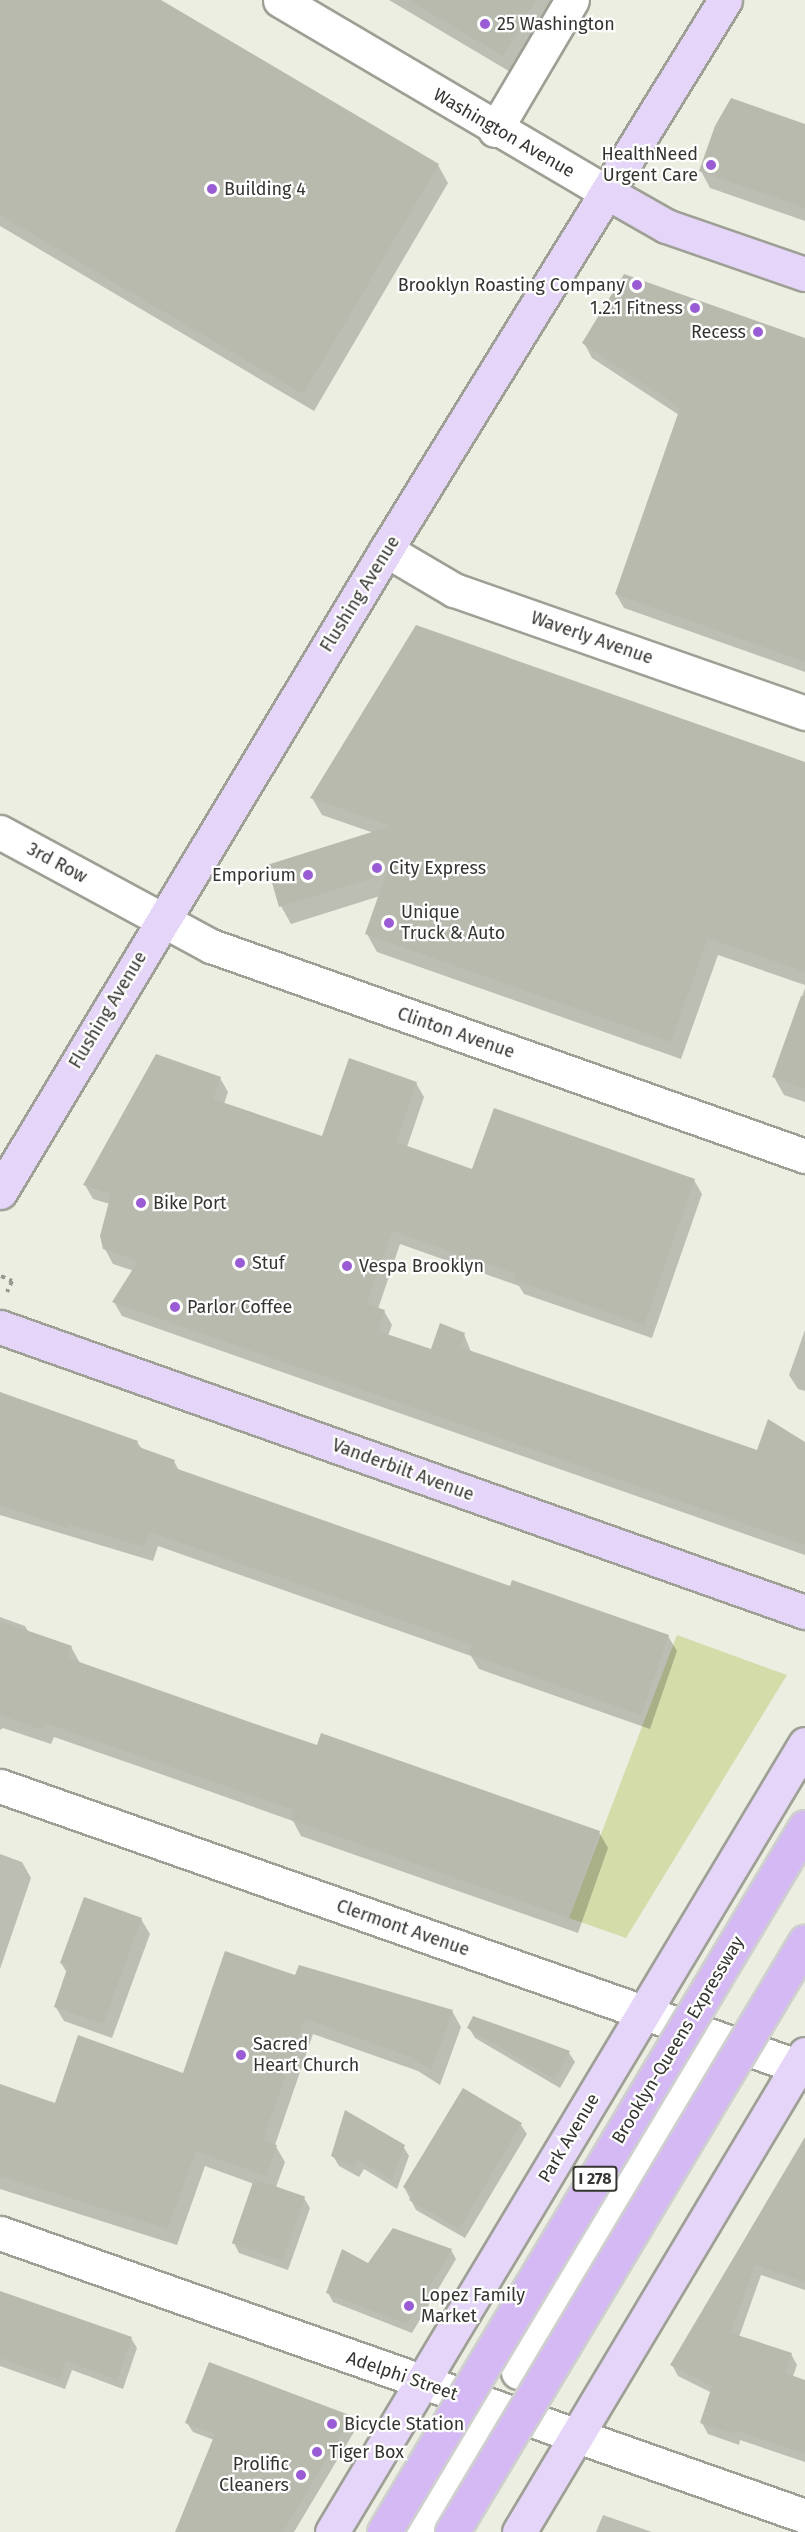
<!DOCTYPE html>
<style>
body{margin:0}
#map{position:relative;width:805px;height:2532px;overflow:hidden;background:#eceee2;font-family:"Fira Sans",sans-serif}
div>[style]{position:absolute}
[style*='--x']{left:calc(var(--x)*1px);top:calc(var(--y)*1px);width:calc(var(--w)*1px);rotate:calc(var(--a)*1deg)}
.green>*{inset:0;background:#d4dcaa}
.shadow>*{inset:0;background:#0003}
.building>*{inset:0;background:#b8baae;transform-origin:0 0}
.path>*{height:4px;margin-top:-2px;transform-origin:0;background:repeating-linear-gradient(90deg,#979890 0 4.5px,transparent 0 9px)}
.roads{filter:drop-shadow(2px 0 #9ea095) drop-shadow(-2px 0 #9ea095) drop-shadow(0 2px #9ea095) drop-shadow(0 -2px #9ea095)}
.minor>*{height:33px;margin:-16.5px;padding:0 16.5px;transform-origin:16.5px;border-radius:16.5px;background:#fff}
.major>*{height:33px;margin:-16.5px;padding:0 16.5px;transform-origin:16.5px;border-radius:16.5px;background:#e5d5f9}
.bridges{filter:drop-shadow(2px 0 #cecfce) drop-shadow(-2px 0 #cecfce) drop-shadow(0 2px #cecfce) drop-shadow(0 -2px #cecfce)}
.highway-bridge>*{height:33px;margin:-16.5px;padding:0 16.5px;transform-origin:16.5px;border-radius:16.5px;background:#d4b9f5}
.dots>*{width:16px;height:16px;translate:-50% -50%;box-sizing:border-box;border:3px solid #fff;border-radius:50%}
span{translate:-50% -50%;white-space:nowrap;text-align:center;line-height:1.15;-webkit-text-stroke:4.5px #fff;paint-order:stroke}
.shield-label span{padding:2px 4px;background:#fff;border:2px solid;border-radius:4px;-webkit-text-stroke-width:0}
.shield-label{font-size:16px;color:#343531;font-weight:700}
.poi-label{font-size:18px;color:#343531}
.left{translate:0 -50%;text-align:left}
.right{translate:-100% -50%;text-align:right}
.street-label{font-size:18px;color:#343531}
</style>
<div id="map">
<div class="green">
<div style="clip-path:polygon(677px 1635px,787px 1675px,626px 1938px,569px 1918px)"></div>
</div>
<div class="shadow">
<div style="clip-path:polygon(0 0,158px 0,438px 165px,448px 183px,314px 411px,0 226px)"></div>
<div style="clip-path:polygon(389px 0,557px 0,514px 74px)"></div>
<div style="clip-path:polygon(805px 126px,805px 221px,710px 188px,701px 171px)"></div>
<div style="clip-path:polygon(805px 340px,805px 672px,624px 608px,616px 594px,679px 415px,592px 358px,584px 343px)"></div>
<div style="clip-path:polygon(805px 764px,805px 985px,718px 955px,681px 1059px,377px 952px,367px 934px,380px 896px,291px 924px,281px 906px,374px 833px,322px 815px,312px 798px)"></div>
<div style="clip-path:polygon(805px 988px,805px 1102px,784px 1095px,774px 1077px)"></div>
<div style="clip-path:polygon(220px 1078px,228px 1092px,224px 1104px,323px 1138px,416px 1083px,424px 1097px,407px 1147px,473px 1171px,694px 1180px,702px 1194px,652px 1338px,524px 1294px,519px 1286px,400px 1244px,378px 1309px,384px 1311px,392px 1325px,388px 1336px,432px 1351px,464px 1334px,471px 1352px,758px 1452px,805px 1443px,805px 1555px,122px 1316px,114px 1302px,134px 1271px,113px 1264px,105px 1249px,110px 1204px,93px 1199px,85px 1185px)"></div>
<div style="clip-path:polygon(805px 1330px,805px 1391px,798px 1389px,789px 1375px)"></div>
<div style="clip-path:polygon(0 1394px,137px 1442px,142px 1449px,174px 1461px,179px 1471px,511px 1588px,668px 1636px,677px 1651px,650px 1729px,479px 1669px,471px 1656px,158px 1546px,153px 1561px,0 1515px)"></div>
<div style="clip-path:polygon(0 1617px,25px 1626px,29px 1633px,71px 1647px,80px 1663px,318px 1747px,599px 1832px,608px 1848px,578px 1933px,301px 1836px,293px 1821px,155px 1772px,54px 1737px,51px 1744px,3px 1728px,0 1730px)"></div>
<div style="clip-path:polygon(0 1854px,22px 1862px,31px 1878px,0 1969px)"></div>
<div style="clip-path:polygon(141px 1919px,150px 1934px,112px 2038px,64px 2021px,55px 2006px,67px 1973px,61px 1963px)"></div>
<div style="clip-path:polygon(296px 1977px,452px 2011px,461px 2027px,440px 2085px,418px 2071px,313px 2034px,275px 2145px,285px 2162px,276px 2187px,304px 2198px,310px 2208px,288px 2270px,239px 2253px,234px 2243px,254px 2184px,205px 2166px,177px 2245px,0 2189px,0 2085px,55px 2105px,184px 2075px)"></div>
<div style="clip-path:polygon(474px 2018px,569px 2053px,575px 2062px,560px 2088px,475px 2038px,469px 2028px)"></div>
<div style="clip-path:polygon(521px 2125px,527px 2134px,465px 2238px,416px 2210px,404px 2187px)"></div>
<div style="clip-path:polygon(805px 2140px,805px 2290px,761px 2275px,739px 2337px,791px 2354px,797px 2365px,792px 2379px,805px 2384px,805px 2462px,740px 2440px,739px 2445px,708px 2434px,702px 2423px,712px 2393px,678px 2376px,672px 2365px)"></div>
<div style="clip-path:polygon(403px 2146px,409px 2156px,397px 2189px,364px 2169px,359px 2177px,339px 2166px,333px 2156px)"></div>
<div style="clip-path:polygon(451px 2250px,456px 2259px,412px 2333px,333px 2302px,328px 2293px,368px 2264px)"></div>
<div style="clip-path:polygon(0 2292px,131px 2338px,137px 2348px,123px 2389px,72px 2370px,65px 2389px,0 2366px)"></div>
<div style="clip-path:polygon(209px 2364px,351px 2418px,357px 2427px,294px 2532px,177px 2532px,214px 2440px,193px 2432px,187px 2423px)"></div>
<div style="clip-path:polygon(603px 2515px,652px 2532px,596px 2532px)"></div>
</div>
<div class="building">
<div style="clip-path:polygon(0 0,161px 0,439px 164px,303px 394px,0 215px)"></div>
<div style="clip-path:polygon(408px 0,536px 0,503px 56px)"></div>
<div style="clip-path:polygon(731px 98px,805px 124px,805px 208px,699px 171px,715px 126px)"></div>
<div style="clip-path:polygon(624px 274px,805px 338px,805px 662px,615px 594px,680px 408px,582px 343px)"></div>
<div style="clip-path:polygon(416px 625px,805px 762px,805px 972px,708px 938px,671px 1042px,365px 934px,386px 874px,279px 907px,267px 865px,391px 826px,310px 798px)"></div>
<div style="clip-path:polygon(801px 996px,805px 996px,805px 1089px,772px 1077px)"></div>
<div style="clip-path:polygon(156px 1054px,221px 1077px,213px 1099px,322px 1136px,349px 1058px,417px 1082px,396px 1142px,472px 1169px,494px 1108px,695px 1179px,644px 1325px,514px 1280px,516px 1274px,392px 1231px,367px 1304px,385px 1310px,378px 1331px,431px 1349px,440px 1323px,465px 1333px,460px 1347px,757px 1450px,768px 1419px,805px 1442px,805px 1545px,112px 1302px,138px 1261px,103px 1249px,100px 1236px,111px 1194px,83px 1185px)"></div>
<div style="clip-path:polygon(0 1392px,138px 1441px,136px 1446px,175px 1460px,172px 1467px,510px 1586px,512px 1580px,669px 1635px,641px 1715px,469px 1654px,472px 1645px,150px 1532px,144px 1547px,68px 1524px,67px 1528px,0 1505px)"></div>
<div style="clip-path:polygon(0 1621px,72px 1646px,68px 1658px,267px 1728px,317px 1745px,321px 1733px,600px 1831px,569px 1918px,291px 1820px,294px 1810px,45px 1723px,43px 1730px,0 1715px)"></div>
<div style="clip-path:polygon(84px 1897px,142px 1918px,103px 2024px,54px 2007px,68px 1966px,60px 1963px)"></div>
<div style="clip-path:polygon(225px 1951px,295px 1975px,299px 1965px,453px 2010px,431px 2070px,408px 2056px,305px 2019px,263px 2140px,277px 2145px,266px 2176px,196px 2151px,168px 2229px,0 2176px,0 2084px,55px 2103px,78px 2035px,183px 2073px)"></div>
<div style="clip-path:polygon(473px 2016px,543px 2041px,570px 2051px,554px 2079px,467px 2028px)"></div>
<div style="clip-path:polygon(463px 2088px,522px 2123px,459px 2229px,409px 2200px,413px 2193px,403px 2187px)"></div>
<div style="clip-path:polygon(345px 2110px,405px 2145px,392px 2180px,358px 2160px,353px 2168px,331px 2156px)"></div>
<div style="clip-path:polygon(805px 2137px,805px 2282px,755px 2265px,731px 2333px,792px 2353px,785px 2373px,805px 2380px,805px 2454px,734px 2430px,733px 2434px,700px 2423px,712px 2386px,670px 2365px)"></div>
<div style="left:254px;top:2179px;width:54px;height:68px;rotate:19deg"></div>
<div style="clip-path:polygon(393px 2228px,452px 2249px,407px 2324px,326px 2293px,342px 2249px,368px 2263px)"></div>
<div style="clip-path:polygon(0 2291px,132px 2337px,117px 2380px,66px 2361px,60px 2380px,0 2358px)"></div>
<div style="clip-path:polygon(209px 2362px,352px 2416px,283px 2532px,175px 2532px,215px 2434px,185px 2423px)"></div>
</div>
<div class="path">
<div style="--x:1;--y:1276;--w:12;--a:24"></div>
<div style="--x:12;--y:1281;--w:12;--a:114"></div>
</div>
<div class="roads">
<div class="minor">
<div style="--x:280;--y:0;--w:381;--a:30.5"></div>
<div style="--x:495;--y:130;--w:151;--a:-59.4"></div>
<div style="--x:386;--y:550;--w:79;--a:30.5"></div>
<div style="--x:454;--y:590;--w:372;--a:19.3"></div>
<div style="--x:0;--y:832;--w:240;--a:28.4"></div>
<div style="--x:211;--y:946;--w:630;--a:19.47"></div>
<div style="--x:0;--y:1786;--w:853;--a:19.37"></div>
<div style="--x:0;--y:2233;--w:853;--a:19.37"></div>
<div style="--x:518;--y:2372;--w:388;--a:-59.3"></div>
<div style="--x:420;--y:2532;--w:145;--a:-58.8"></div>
</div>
<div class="major">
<div style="--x:608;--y:193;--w:67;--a:29.6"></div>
<div style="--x:666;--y:226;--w:147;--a:19.1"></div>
<div style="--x:0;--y:1192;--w:749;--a:-58.98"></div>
<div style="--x:386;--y:550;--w:646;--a:-58.35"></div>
<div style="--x:0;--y:1327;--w:854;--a:19.5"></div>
<div style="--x:332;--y:2532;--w:919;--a:-59.03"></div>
<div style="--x:519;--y:2532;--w:557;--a:-59.11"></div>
</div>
</div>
<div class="bridges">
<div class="highway-bridge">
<div style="--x:384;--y:2532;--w:821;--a:-59.16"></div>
<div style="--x:452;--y:2532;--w:688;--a:-59.11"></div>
</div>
</div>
<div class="dots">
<div style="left:485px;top:24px;background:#995cd4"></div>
<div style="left:711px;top:165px;background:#995cd4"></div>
<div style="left:212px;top:189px;background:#995cd4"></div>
<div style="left:637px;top:285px;background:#995cd4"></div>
<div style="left:695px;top:308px;background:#995cd4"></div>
<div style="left:758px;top:332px;background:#995cd4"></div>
<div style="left:377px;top:868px;background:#995cd4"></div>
<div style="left:308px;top:875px;background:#995cd4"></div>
<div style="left:389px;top:923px;background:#995cd4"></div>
<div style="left:141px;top:1203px;background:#995cd4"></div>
<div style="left:240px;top:1263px;background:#995cd4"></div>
<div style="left:347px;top:1266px;background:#995cd4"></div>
<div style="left:175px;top:1307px;background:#995cd4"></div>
<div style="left:241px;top:2055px;background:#995cd4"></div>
<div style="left:409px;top:2306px;background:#995cd4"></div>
<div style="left:332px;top:2424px;background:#995cd4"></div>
<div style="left:317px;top:2452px;background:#995cd4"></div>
<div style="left:301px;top:2475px;background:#995cd4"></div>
</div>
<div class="shield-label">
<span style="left:595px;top:2179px">I 278</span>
</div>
<div class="poi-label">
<span class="left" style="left:497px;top:24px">25 Washington</span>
<span class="right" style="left:698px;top:165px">HealthNeed<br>Urgent Care</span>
<span class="left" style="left:224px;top:189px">Building 4</span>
<span class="right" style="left:625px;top:285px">Brooklyn Roasting Company</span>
<span class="right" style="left:683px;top:308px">1.2.1 Fitness</span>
<span class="right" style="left:746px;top:332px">Recess</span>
<span class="left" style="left:389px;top:868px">City Express</span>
<span class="right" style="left:296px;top:875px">Emporium</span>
<span class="left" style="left:401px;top:923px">Unique<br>Truck &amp; Auto</span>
<span class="left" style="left:153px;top:1203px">Bike Port</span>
<span class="left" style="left:252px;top:1263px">Stuf</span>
<span class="left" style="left:359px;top:1266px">Vespa Brooklyn</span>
<span class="left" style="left:187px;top:1307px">Parlor Coffee</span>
<span class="left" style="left:253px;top:2055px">Sacred<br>Heart Church</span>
<span class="left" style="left:421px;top:2306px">Lopez Family<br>Market</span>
<span class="left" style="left:344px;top:2424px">Bicycle Station</span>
<span class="left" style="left:329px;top:2452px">Tiger Box</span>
<span class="right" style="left:289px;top:2475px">Prolific<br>Cleaners</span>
</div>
<div class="street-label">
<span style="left:504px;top:133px;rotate:30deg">Washington Avenue</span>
<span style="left:360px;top:594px;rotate:-58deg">Flushing Avenue</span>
<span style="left:592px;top:638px;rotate:19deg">Waverly Avenue</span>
<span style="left:57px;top:863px;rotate:28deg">3rd Row</span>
<span style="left:108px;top:1010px;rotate:-59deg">Flushing Avenue</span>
<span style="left:456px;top:1033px;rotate:19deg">Clinton Avenue</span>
<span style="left:403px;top:1470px;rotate:20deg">Vanderbilt Avenue</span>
<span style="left:403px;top:1928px;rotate:19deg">Clermont Avenue</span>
<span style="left:678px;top:2040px;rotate:-59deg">Brooklyn-Queens Expressway</span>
<span style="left:569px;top:2138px;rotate:-59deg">Park Avenue</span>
<span style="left:402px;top:2376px;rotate:19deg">Adelphi Street</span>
</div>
</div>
